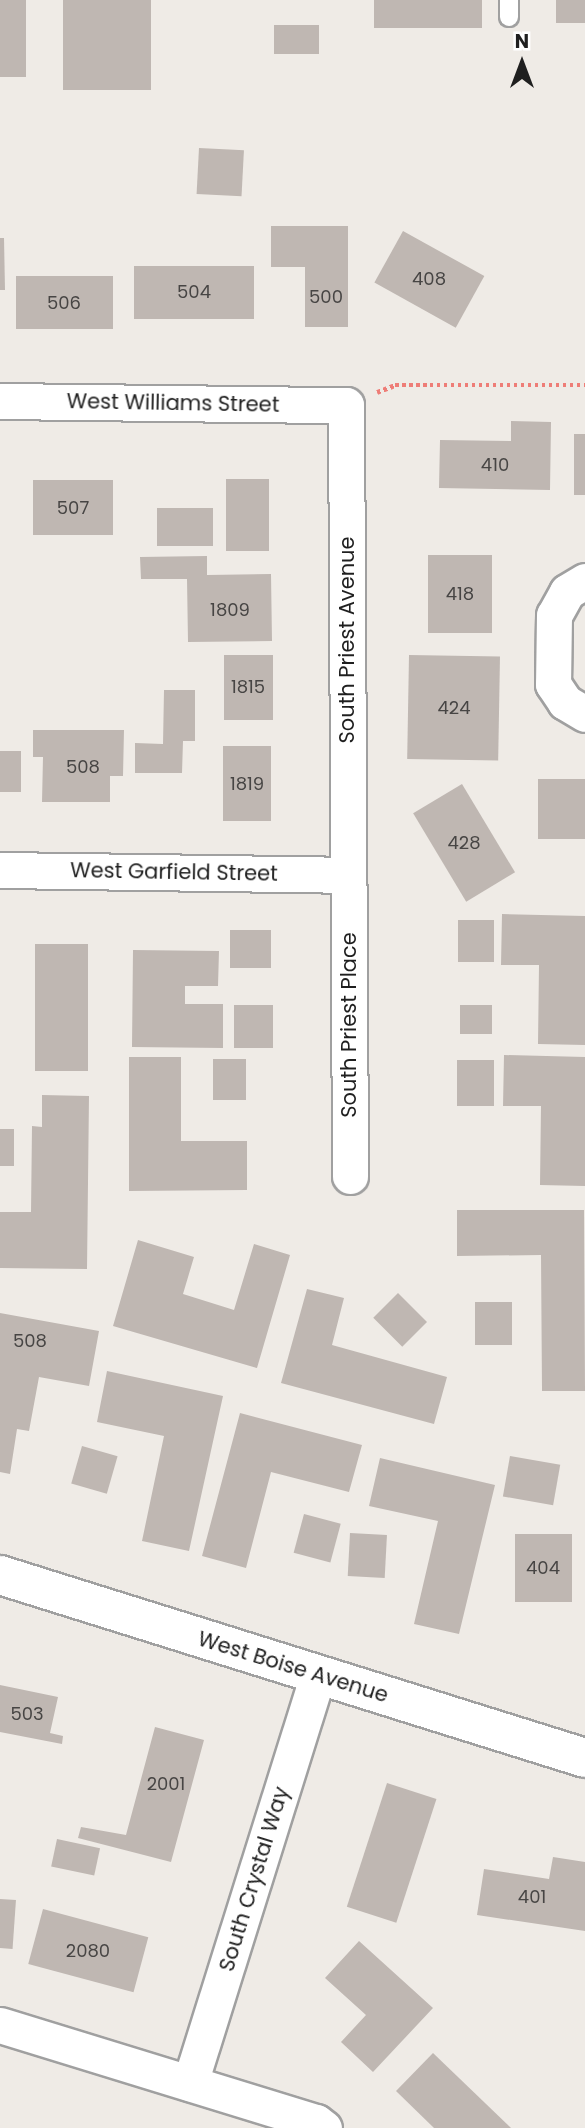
<!DOCTYPE html>
<style>
body{margin:0}
#map{position:relative;width:585px;height:2128px;overflow:hidden;background:#efebe6;font-family:Poppins,sans-serif}
div>[style]{position:absolute}
[style*='--x']{left:calc(var(--x)*1px);top:calc(var(--y)*1px);width:calc(var(--w)*1px);rotate:calc(var(--a)*1deg)}
.building>*{inset:0;background:#bfb7b2;transform-origin:0 0}
.path>*{height:4.5px;margin-top:-2.25px;transform-origin:0;background:repeating-linear-gradient(90deg,#ee7d77 0 3.5px,transparent 0 7px)}
.roads{filter:drop-shadow(2px 0 #a0a0a0) drop-shadow(-2px 0 #a0a0a0) drop-shadow(0 2px #a0a0a0) drop-shadow(0 -2px #a0a0a0)}
.service>*{height:18px;margin:-9px;padding:0 9px;transform-origin:9px;border-radius:9px;background:#fff}
.minor>*{height:35px;margin:-17.5px;padding:0 17.5px;transform-origin:17.5px;border-radius:17.5px;background:#fff}
.tertiary>*{height:38px;margin:-19px;padding:0 19px;transform-origin:19px;border-radius:19px;background:#fff}
span{translate:-50% -50%;white-space:nowrap;text-align:center;line-height:1.15;-webkit-text-stroke:5px #fff;paint-order:stroke}
.number-label{font-size:18px;color:#474544}
.number-label span{-webkit-text-stroke-width:0}
.street-label{font-size:21px;color:#1f1f1f}
.north{position:absolute;left:487px;top:28px;width:70px;height:70px;-webkit-text-stroke:5px #fff;paint-order:stroke;rotate:0deg;font-size:19px;font-weight:700;line-height:28px;text-align:center;color:#1f1f1f}
.north::after{content:'';display:block;margin:auto;width:24px;height:32px;background:#1f1f1f;clip-path:polygon(50% 0,100% 100%,50% 72%,0 100%)}
</style>
<div id="map">
<div class="building">
<div style="left:0;top:0;width:26px;height:77px"></div>
<div style="left:63px;top:0;width:88px;height:90px"></div>
<div style="left:374px;top:0;width:108px;height:28px"></div>
<div style="left:556px;top:0;width:29px;height:23px"></div>
<div style="left:274px;top:25px;width:45px;height:29px"></div>
<div style="left:199px;top:148px;width:45px;height:46px;rotate:3deg"></div>
<div style="clip-path:polygon(271px 226px,348px 226px,348px 327px,305px 327px,305px 267px,271px 267px)"></div>
<div style="left:403px;top:231px;width:93px;height:59px;rotate:29deg"></div>
<div style="clip-path:polygon(0 238px,4px 238px,5px 290px,0 290px)"></div>
<div style="left:134px;top:266px;width:120px;height:53px"></div>
<div style="left:16px;top:276px;width:97px;height:53px"></div>
<div style="clip-path:polygon(511px 421px,551px 422px,550px 490px,439px 488px,440px 440px,511px 441px)"></div>
<div style="left:574px;top:434px;width:11px;height:61px"></div>
<div style="left:226px;top:479px;width:43px;height:72px"></div>
<div style="left:33px;top:480px;width:80px;height:55px"></div>
<div style="left:157px;top:508px;width:56px;height:38px"></div>
<div style="left:428px;top:555px;width:64px;height:78px"></div>
<div style="clip-path:polygon(207px 556px,207px 575px,271px 574px,272px 641px,188px 642px,187px 579px,141px 579px,140px 557px)"></div>
<div style="left:224px;top:655px;width:49px;height:65px"></div>
<div style="left:409px;top:655px;width:91px;height:104px;rotate:1deg"></div>
<div style="clip-path:polygon(164px 690px,195px 690px,195px 741px,183px 741px,182px 773px,135px 773px,135px 743px,163px 744px)"></div>
<div style="clip-path:polygon(33px 730px,124px 730px,123px 776px,110px 776px,110px 802px,42px 802px,43px 757px,33px 757px)"></div>
<div style="left:223px;top:746px;width:48px;height:75px"></div>
<div style="left:0;top:751px;width:21px;height:41px"></div>
<div style="left:538px;top:779px;width:47px;height:60px"></div>
<div style="left:462px;top:784px;width:103px;height:57px;rotate:59deg"></div>
<div style="clip-path:polygon(502px 914px,585px 916px,585px 1045px,538px 1044px,539px 965px,501px 965px)"></div>
<div style="left:458px;top:920px;width:36px;height:42px"></div>
<div style="left:230px;top:930px;width:41px;height:38px"></div>
<div style="left:35px;top:944px;width:53px;height:127px"></div>
<div style="clip-path:polygon(133px 950px,219px 951px,218px 986px,185px 986px,185px 1004px,223px 1004px,223px 1048px,132px 1047px)"></div>
<div style="left:234px;top:1005px;width:39px;height:43px"></div>
<div style="left:460px;top:1005px;width:32px;height:29px"></div>
<div style="clip-path:polygon(504px 1055px,585px 1057px,585px 1186px,540px 1185px,541px 1106px,503px 1106px)"></div>
<div style="clip-path:polygon(129px 1057px,181px 1057px,181px 1141px,247px 1141px,247px 1190px,129px 1191px)"></div>
<div style="left:213px;top:1059px;width:33px;height:41px"></div>
<div style="left:457px;top:1060px;width:37px;height:46px"></div>
<div style="clip-path:polygon(42px 1095px,89px 1096px,87px 1269px,0 1268px,0 1212px,31px 1212px,32px 1126px,42px 1127px)"></div>
<div style="left:0;top:1129px;width:14px;height:37px"></div>
<div style="clip-path:polygon(457px 1210px,584px 1210px,585px 1391px,542px 1391px,541px 1255px,457px 1256px)"></div>
<div style="clip-path:polygon(138px 1240px,194px 1257px,183px 1294px,234px 1310px,254px 1244px,290px 1255px,257px 1368px,113px 1326px)"></div>
<div style="clip-path:polygon(307px 1289px,344px 1298px,332px 1345px,447px 1377px,434px 1424px,281px 1383px)"></div>
<div style="left:398px;top:1293px;width:41px;height:35px;rotate:45deg"></div>
<div style="left:475px;top:1302px;width:37px;height:43px"></div>
<div style="clip-path:polygon(0 1313px,99px 1331px,89px 1386px,39px 1377px,29px 1431px,17px 1429px,10px 1474px,0 1472px)"></div>
<div style="clip-path:polygon(107px 1371px,223px 1396px,189px 1551px,142px 1541px,164px 1436px,97px 1422px)"></div>
<div style="clip-path:polygon(240px 1413px,362px 1445px,349px 1492px,271px 1472px,246px 1568px,202px 1556px)"></div>
<div style="left:82px;top:1446px;width:37px;height:39px;rotate:16deg"></div>
<div style="left:510px;top:1456px;width:51px;height:41px;rotate:10deg"></div>
<div style="clip-path:polygon(380px 1458px,495px 1485px,459px 1634px,414px 1624px,438px 1521px,369px 1506px)"></div>
<div style="left:304px;top:1514px;width:38px;height:40px;rotate:15deg"></div>
<div style="left:350px;top:1533px;width:37px;height:43px;rotate:3deg"></div>
<div style="left:515px;top:1534px;width:57px;height:68px"></div>
<div style="clip-path:polygon(0 1685px,58px 1697px,50px 1733px,63px 1736px,62px 1744px,0 1732px)"></div>
<div style="clip-path:polygon(155px 1727px,204px 1740px,171px 1862px,78px 1838px,81px 1827px,126px 1835px)"></div>
<div style="left:387px;top:1783px;width:52px;height:130px;rotate:18deg"></div>
<div style="left:57px;top:1839px;width:44px;height:28px;rotate:12deg"></div>
<div style="clip-path:polygon(553px 1857px,585px 1862px,585px 1931px,477px 1915px,484px 1869px,549px 1879px)"></div>
<div style="left:0;top:1899px;width:16px;height:49px;rotate:4deg"></div>
<div style="left:43px;top:1909px;width:109px;height:57px;rotate:15deg"></div>
<div style="clip-path:polygon(359px 1941px,433px 2008px,373px 2072px,341px 2042px,366px 2015px,325px 1978px)"></div>
<div style="clip-path:polygon(433px 2053px,511px 2128px,434px 2128px,396px 2091px)"></div>
</div>
<div class="path">
<div style="--x:377;--y:392;--w:19;--a:-21"></div>
<div style="--x:395;--y:385;--w:190;--a:0"></div>
</div>
<div class="roads">
<div class="service">
<div style="--x:509;--y:0;--w:17;--a:90"></div>
</div>
<div class="minor">
<div style="--x:0;--y:401;--w:346;--a:0.7"></div>
<div style="--x:346;--y:405;--w:771;--a:89.7"></div>
<div style="--x:585;--y:581;--w:21;--a:149"></div>
<div style="--x:567;--y:592;--w:26;--a:119"></div>
<div style="--x:554;--y:615;--w:69;--a:90.8"></div>
<div style="--x:553;--y:684;--w:22;--a:56"></div>
<div style="--x:565;--y:702;--w:23;--a:31"></div>
<div style="--x:0;--y:870;--w:348;--a:0.8"></div>
<div style="--x:0;--y:2025;--w:331;--a:17.1"></div>
<div style="--x:316;--y:2122;--w:10;--a:37"></div>
<div style="--x:190;--y:2083;--w:428;--a:-72.6"></div>
</div>
<div class="tertiary">
<div style="--x:0;--y:1575;--w:613;--a:17.37"></div>
</div>
</div>
<div class="number-label">
<span style="left:429px;top:279px">408</span>
<span style="left:194px;top:292px">504</span>
<span style="left:326px;top:297px">500</span>
<span style="left:64px;top:303px">506</span>
<span style="left:495px;top:465px">410</span>
<span style="left:73px;top:508px">507</span>
<span style="left:460px;top:594px">418</span>
<span style="left:230px;top:610px">1809</span>
<span style="left:248px;top:687px">1815</span>
<span style="left:454px;top:708px">424</span>
<span style="left:83px;top:767px">508</span>
<span style="left:247px;top:784px">1819</span>
<span style="left:464px;top:843px">428</span>
<span style="left:30px;top:1341px">508</span>
<span style="left:543px;top:1568px">404</span>
<span style="left:27px;top:1714px">503</span>
<span style="left:166px;top:1784px">2001</span>
<span style="left:532px;top:1897px">401</span>
<span style="left:88px;top:1951px">2080</span>
</div>
<div class="street-label">
<span style="left:173px;top:403px;rotate:1deg">West Williams Street</span>
<span style="left:347px;top:640px;rotate:-90deg">South Priest Avenue</span>
<span style="left:174px;top:872px;rotate:1deg">West Garfield Street</span>
<span style="left:349px;top:1025px;rotate:-90deg">South Priest Place</span>
<span style="left:293px;top:1667px;rotate:17deg">West Boise Avenue</span>
<span style="left:254px;top:1879px;rotate:-73deg">South Crystal Way</span>
</div>
<div class="north">N</div>
</div>
